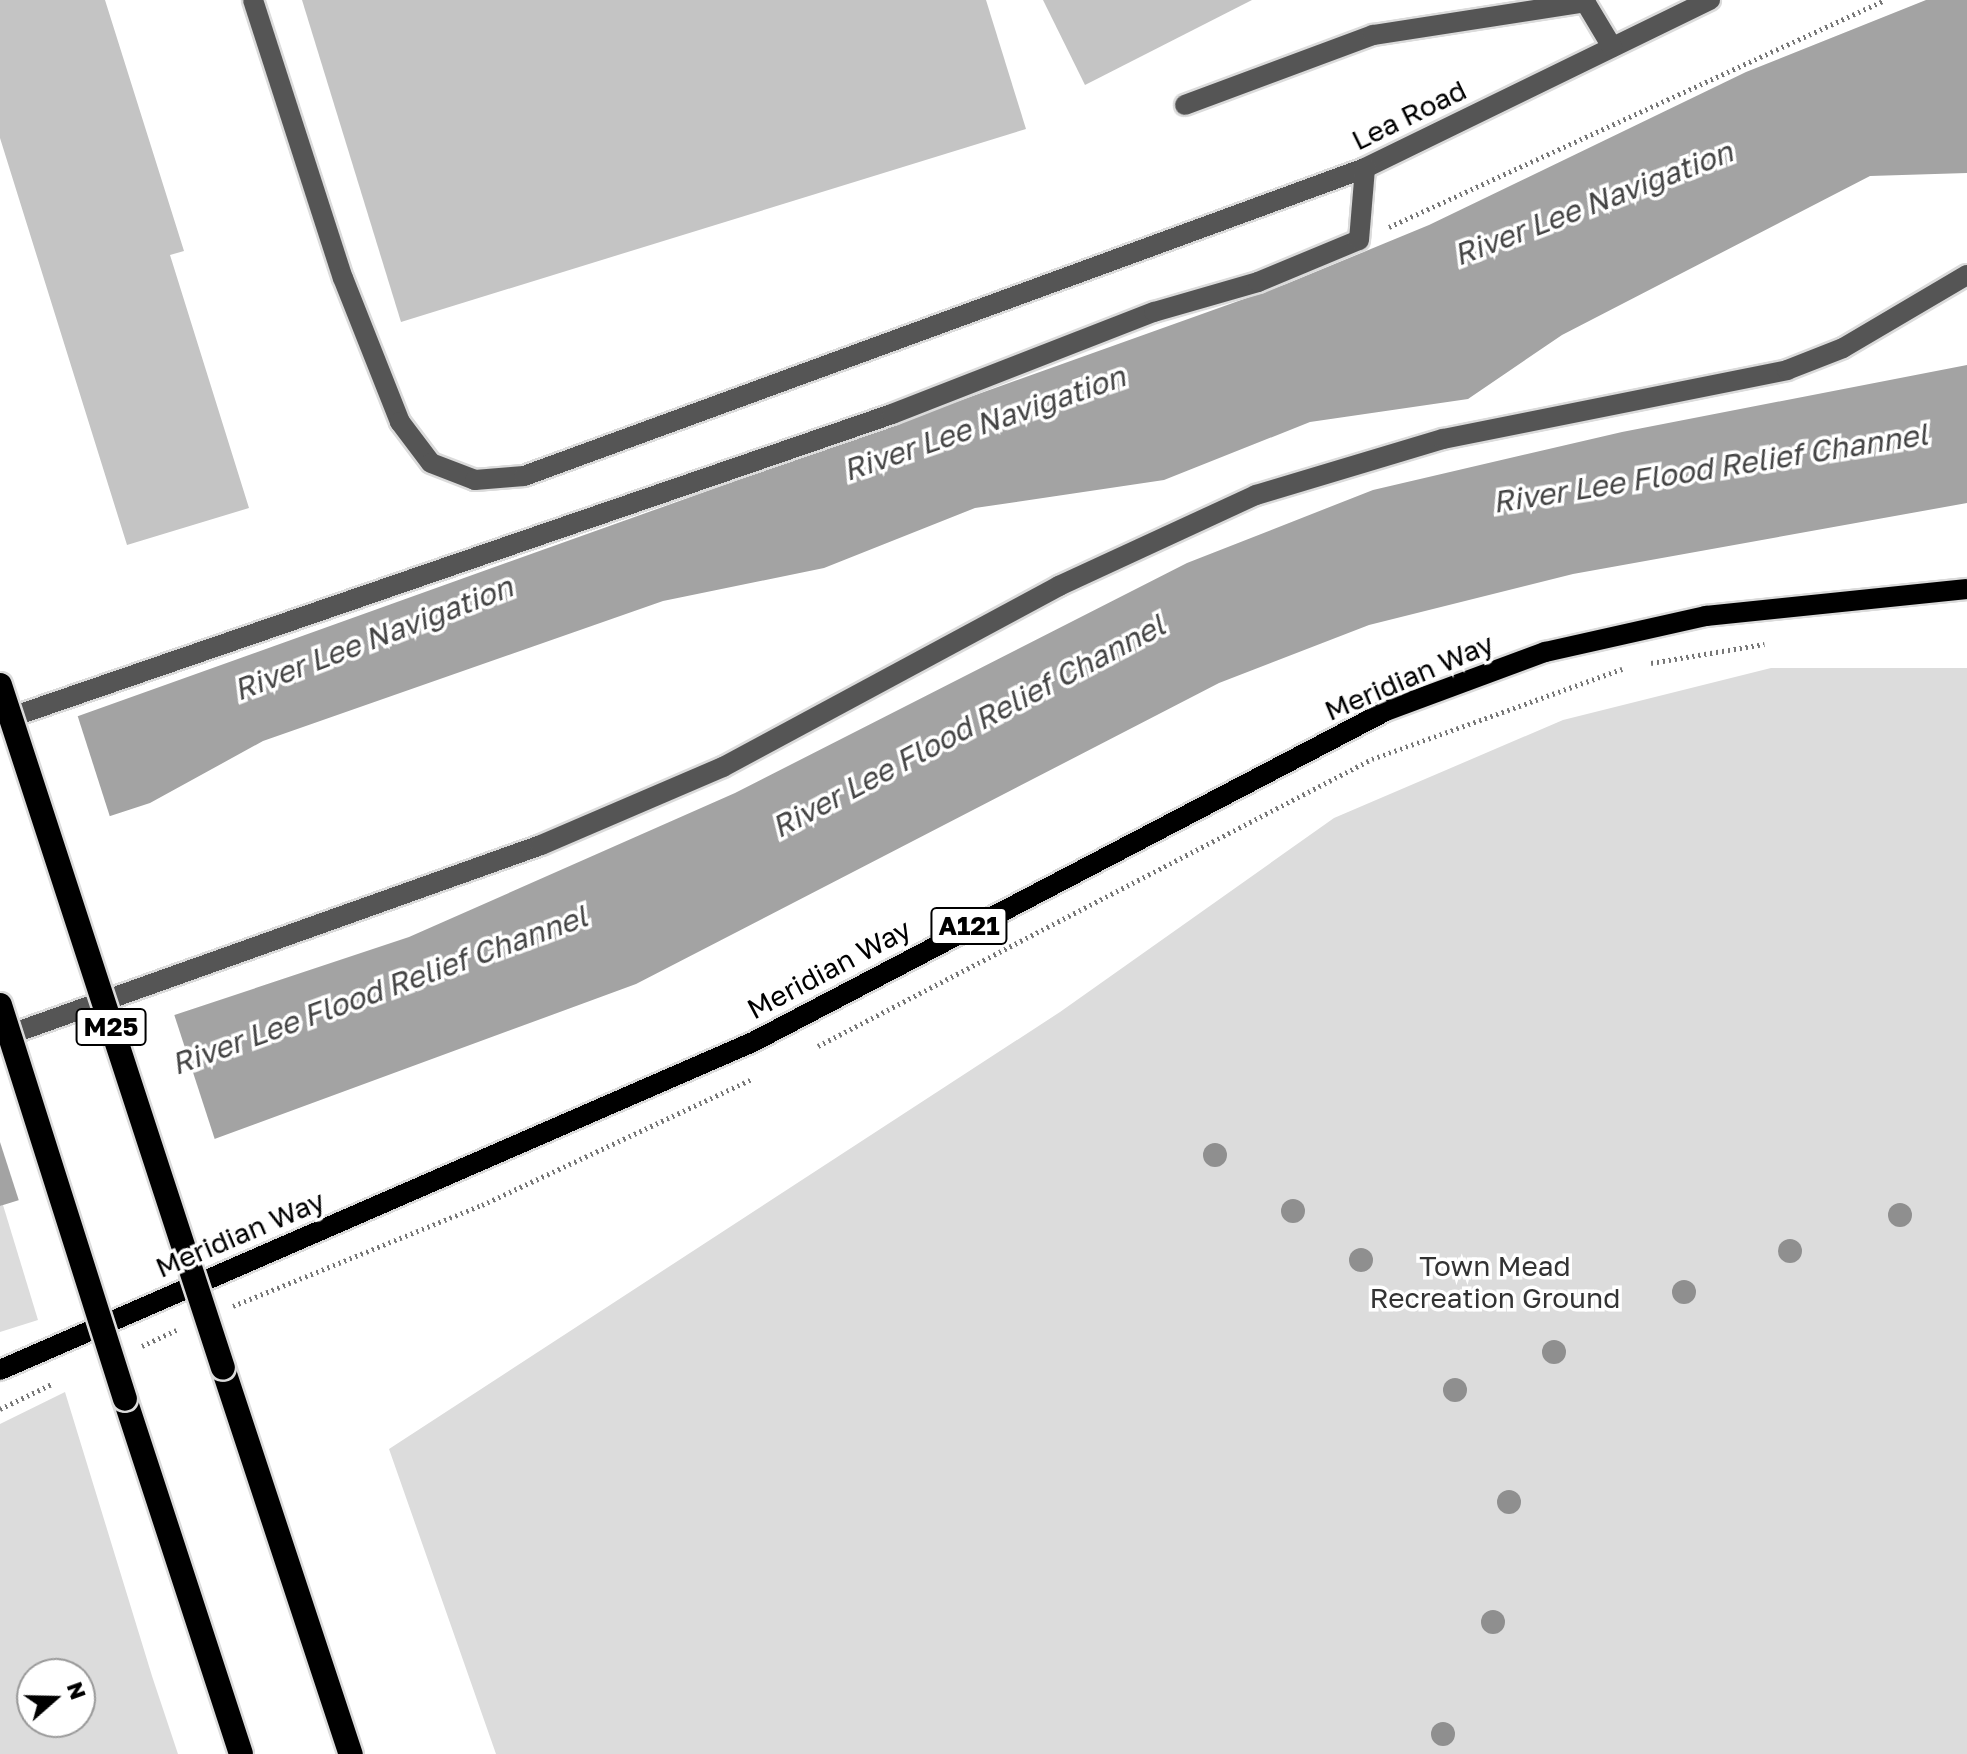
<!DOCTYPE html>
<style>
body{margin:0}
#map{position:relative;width:1967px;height:1754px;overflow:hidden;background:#fff;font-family:"Golos Text",sans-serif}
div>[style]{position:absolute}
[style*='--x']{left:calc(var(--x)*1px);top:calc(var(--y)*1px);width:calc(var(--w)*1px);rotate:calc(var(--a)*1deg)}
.green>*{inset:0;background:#dcdcdc}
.water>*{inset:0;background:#a3a3a3}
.pier>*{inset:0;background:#fff}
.building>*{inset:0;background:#c4c4c4}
.path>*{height:5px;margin-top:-2.5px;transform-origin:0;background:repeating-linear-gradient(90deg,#777 0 2px,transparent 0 6px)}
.roads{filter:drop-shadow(2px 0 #dbdbdb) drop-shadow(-2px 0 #dbdbdb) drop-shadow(0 2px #dbdbdb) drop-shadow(0 -2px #dbdbdb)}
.minor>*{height:20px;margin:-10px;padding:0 10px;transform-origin:10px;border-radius:10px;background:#555}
.major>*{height:20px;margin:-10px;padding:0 10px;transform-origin:10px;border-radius:10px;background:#000}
.highway>*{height:24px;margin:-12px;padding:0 12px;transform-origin:12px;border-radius:12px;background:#000}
.bridges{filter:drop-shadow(2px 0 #dbdbdb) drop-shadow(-2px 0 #dbdbdb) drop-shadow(0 2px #dbdbdb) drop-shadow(0 -2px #dbdbdb)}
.highway-bridge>*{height:24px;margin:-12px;padding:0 12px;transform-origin:12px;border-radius:12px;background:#000}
.trees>*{width:24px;height:24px;margin:-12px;border-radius:50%;background:#8f8f8f}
span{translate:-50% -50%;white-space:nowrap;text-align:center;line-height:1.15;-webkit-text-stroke:7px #fff;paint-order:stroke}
.shield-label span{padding:2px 6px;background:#fff;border:2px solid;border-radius:6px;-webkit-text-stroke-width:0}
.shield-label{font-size:26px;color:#000;font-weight:700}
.street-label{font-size:28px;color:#000}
.park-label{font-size:28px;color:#333}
.water-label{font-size:30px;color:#444;font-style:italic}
.north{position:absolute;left:16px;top:1658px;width:80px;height:80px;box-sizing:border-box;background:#fff;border:2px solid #999;border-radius:50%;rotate:70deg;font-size:22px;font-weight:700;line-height:32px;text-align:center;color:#000}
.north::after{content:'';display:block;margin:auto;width:28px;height:36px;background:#000;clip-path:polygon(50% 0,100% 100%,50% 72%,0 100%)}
</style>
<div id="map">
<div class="green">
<div style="clip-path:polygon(1771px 668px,1967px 668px,1967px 1754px,496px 1754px,389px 1449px,1060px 1012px,1334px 818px,1563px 720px)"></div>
<div style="clip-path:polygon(3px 1205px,38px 1320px,0 1332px,0 1206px)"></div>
<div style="clip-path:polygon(evenodd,65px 1392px,152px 1676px,178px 1754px,0 1754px,0 1424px,65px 1392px,32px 1674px,80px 1674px,80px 1722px,32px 1722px,32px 1674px)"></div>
</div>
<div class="water">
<div style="clip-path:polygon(1926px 0,1967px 0,1967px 173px,1870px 176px,1562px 335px,1468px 399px,1310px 422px,1164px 480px,975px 508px,824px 568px,663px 601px,263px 741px,150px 803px,0 852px,0 744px,1286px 284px,1429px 225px,1746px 72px)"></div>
<div style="clip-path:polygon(1967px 365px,1967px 503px,1573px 574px,1369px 625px,1219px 683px,636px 984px,209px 1141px,0 1206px,0 1073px,409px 937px,735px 793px,1187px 563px,1373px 490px,1622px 432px)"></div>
</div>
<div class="pier">
<div style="clip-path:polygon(77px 714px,111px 820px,0 856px,0 740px)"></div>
<div style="clip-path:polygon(173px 1011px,216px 1143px,20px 1204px,0 1142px,0 1068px)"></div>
</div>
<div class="building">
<div style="clip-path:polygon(0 0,105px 0,184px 251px,170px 255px,249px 508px,127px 545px,0 138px)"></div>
<div style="clip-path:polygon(302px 0,986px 0,1026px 129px,401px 322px)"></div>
<div style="clip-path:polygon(1043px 0,1252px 0,1085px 85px)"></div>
</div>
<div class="path">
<div style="--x:1389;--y:227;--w:545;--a:-24.59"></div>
<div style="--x:1651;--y:663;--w:115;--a:-9.5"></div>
<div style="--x:818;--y:1046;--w:624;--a:-27.39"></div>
<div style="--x:1372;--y:759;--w:266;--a:-19.8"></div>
<div style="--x:233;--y:1306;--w:269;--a:-22.1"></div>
<div style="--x:482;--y:1205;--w:298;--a:-25"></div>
<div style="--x:142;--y:1346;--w:38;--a:-25"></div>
<div style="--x:0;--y:1409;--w:58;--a:-25.7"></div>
</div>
<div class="roads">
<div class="minor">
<div style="--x:253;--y:0;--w:292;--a:72.1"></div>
<div style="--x:343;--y:278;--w:155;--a:68.4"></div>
<div style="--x:400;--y:422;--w:51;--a:52.9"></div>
<div style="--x:431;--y:463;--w:47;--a:21.1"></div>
<div style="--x:475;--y:480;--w:49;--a:-4.7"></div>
<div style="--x:524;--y:476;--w:896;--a:-20.11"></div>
<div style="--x:1365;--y:168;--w:384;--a:-26"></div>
<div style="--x:1584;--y:0;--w:55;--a:59.2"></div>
<div style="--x:1185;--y:105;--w:201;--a:-20.4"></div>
<div style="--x:1373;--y:35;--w:215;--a:-8.8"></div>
<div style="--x:0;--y:721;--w:943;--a:-18.99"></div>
<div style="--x:892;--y:414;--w:281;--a:-21.3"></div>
<div style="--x:1154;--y:312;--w:108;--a:-16.1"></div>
<div style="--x:1258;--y:282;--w:109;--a:-22.6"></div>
<div style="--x:1359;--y:240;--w:72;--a:-85.2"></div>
<div style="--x:0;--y:1038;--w:574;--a:-19.63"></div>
<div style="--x:541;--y:845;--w:198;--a:-23.2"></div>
<div style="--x:723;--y:767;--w:382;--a:-28.3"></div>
<div style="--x:1059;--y:586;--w:217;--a:-24.8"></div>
<div style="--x:1256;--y:495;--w:195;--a:-16.7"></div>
<div style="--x:1443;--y:439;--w:351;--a:-11.3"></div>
<div style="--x:1787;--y:370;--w:60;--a:-21.4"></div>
<div style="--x:1843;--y:348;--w:144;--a:-30.5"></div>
</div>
<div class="major">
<div style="--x:0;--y:1370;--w:821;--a:-23.54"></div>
<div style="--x:753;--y:1042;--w:714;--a:-27.61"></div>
<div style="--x:1386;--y:711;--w:170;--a:-20.4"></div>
<div style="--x:1545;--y:652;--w:165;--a:-12.6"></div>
<div style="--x:1706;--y:616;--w:262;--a:-5.9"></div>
</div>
<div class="highway">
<div style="--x:223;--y:1368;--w:407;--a:71.7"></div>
<div style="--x:125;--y:1399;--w:373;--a:71.9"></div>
</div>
</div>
<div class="bridges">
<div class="highway-bridge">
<div style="--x:0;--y:685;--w:718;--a:71.92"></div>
<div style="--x:0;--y:1005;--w:413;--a:72.4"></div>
</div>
</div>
<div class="trees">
<div style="left:1215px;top:1155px"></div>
<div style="left:1293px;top:1211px"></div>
<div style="left:1900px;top:1215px"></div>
<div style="left:1790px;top:1251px"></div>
<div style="left:1361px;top:1260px"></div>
<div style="left:1684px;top:1292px"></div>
<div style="left:1554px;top:1352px"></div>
<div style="left:1455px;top:1390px"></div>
<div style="left:1509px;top:1502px"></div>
<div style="left:1493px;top:1622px"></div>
<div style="left:1443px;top:1734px"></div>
</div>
<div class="shield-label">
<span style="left:969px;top:926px">A121</span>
<span style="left:111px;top:1027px">M25</span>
</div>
<div class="street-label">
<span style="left:1409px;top:115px;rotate:-26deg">Lea Road</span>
<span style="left:1409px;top:677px;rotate:-23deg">Meridian Way</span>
<span style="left:829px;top:969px;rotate:-28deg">Meridian Way</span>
<span style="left:240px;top:1234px;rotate:-23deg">Meridian Way</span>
</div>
<div class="park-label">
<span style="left:1495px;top:1282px">Town Mead<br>Recreation Ground</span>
</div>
<div class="water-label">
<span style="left:1593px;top:203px;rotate:-21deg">River Lee Navigation</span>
<span style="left:984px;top:423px;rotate:-19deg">River Lee Navigation</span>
<span style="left:1710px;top:468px;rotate:-9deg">River Lee Flood Relief Channel</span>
<span style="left:373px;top:638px;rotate:-21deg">River Lee Navigation</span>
<span style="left:968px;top:726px;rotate:-28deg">River Lee Flood Relief Channel</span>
<span style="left:379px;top:990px;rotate:-20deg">River Lee Flood Relief Channel</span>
</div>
<div class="north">N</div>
</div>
